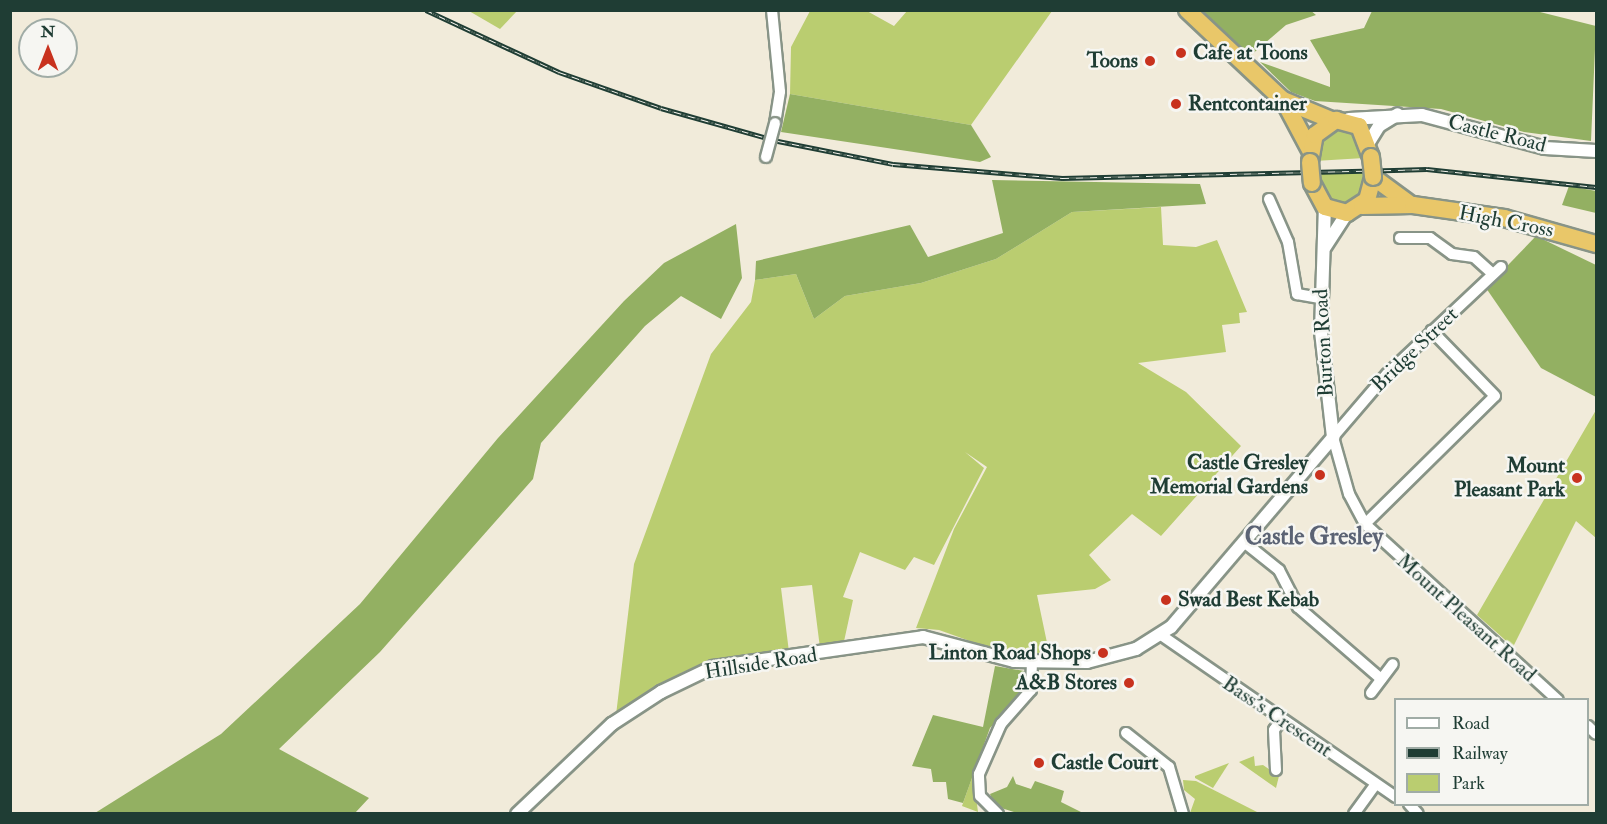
<!DOCTYPE html>
<style>
body{margin:0}
#map{position:relative;width:1607px;height:824px;overflow:hidden;background:#f1ebda;font-family:"IM FELL Double Pica",serif}
div>[style]{position:absolute}
[style*='--x']{left:calc(var(--x)*1px);top:calc(var(--y)*1px);width:calc(var(--w)*1px);rotate:calc(var(--a)*1deg)}
.green>*{inset:0;background:#bacd70}
.forest>*{inset:0;background:#93b062}
.roads{filter:drop-shadow(2px 0 #889487) drop-shadow(-2px 0 #889487) drop-shadow(0 2px #889487) drop-shadow(0 -2px #889487)}
.minor>*{height:10px;margin:-5px;padding:0 5px;transform-origin:5px;border-radius:5px;background:#fff}
.tertiary>*{height:12px;margin:-6px;padding:0 6px;transform-origin:6px;border-radius:6px;background:#fff}
.trunk>*{height:16px;margin:-8px;padding:0 8px;transform-origin:8px;border-radius:8px;background:#e9c769}
.rail>*{height:4.5px;margin-top:-2.25px;transform-origin:0;background:repeating-linear-gradient(90deg,#f6f6f2 0 7px,#1f3d34 0 14px);box-sizing:border-box;border-block:2px solid #1f3d34}
.bridges{filter:drop-shadow(2px 0 #889487) drop-shadow(-2px 0 #889487) drop-shadow(0 2px #889487) drop-shadow(0 -2px #889487)}
.minor-bridge>*{height:10px;margin:-5px;padding:0 5px;transform-origin:5px;border-radius:5px;background:#fff}
.trunk-bridge>*{height:16px;margin:-8px;padding:0 8px;transform-origin:8px;border-radius:8px;background:#e9c769}
.dots>*{width:16px;height:16px;translate:-50% -50%;box-sizing:border-box;border:3px solid #f6f6f2;border-radius:50%}
span{translate:-50% -50%;white-space:nowrap;text-align:center;line-height:1.15;-webkit-text-stroke:5px #f6f6f2;paint-order:stroke}
.poi-label{font-size:21px;color:#1f3d34;font-weight:700}
.left{translate:0 -50%;text-align:left}
.right{translate:-100% -50%;text-align:right}
.street-label{font-size:21px;color:#1f3d34}
.quarter-label{font-size:24px;color:#5b6374;font-weight:700}
.frame{position:absolute;inset:0;border:12px solid #1f3d34;pointer-events:none}
.legend{position:absolute;left:1394px;top:698px;width:195px;height:108px;box-sizing:border-box;background:#f6f6f2;border:2px solid #a0aca6;margin:0;padding:8px 10px;list-style:none;font-size:18px;color:#1f3d34}
.legend li{display:flex;align-items:center;gap:12px;height:30px}
.legend b{width:30px;border:2px solid #a0aca6}
.north{position:absolute;left:18px;top:18px;width:60px;height:60px;box-sizing:border-box;background:#f6f6f2;border:2px solid #a0aca6;border-radius:50%;rotate:0deg;font-size:16px;font-weight:700;line-height:24px;text-align:center;color:#1f3d34}
.north::after{content:'';display:block;margin:auto;width:21px;height:27px;background:#c8321e;clip-path:polygon(50% 0,100% 100%,50% 72%,0 100%)}
</style>
<div id="map">
<div class="green">
<div style="clip-path:polygon(469px 11px,517px 11px,500px 29px)"></div>
<div style="clip-path:polygon(810px 11px,867px 11px,894px 26px,907px 11px,1052px 11px,971px 125px,790px 94px,791px 47px)"></div>
<div style="clip-path:polygon(1354px 126px,1364px 158px,1315px 161px,1326px 128px)"></div>
<div style="clip-path:polygon(1363px 172px,1363px 193px,1344px 205px,1332px 202px,1317px 182px,1321px 174px)"></div>
<div style="clip-path:polygon(1161px 207px,1163px 245px,1196px 247px,1217px 240px,1247px 312px,1239px 313px,1240px 323px,1222px 325px,1226px 352px,1138px 363px,1186px 392px,1241px 446px,1161px 536px,1132px 514px,1089px 555px,1111px 580px,1095px 589px,1037px 595px,1050px 657px,1012px 656px,939px 630px,916px 628px,954px 529px,987px 467px,965px 452px,984px 468px,934px 565px,914px 557px,905px 570px,860px 552px,843px 597px,853px 600px,843px 646px,820px 648px,812px 585px,781px 588px,789px 652px,683px 672px,616px 715px,634px 564px,711px 354px,751px 302px,755px 280px,796px 274px,814px 319px,845px 296px,921px 283px,996px 259px,1072px 212px)"></div>
<div style="clip-path:polygon(1596px 410px,1596px 538px,1576px 521px,1513px 647px,1477px 615px)"></div>
<div style="clip-path:polygon(1254px 756px,1255px 766px,1263px 765px,1279px 776px,1276px 788px,1239px 762px)"></div>
<div style="clip-path:polygon(979px 758px,974px 781px,978px 812px,962px 806px)"></div>
<div style="clip-path:polygon(1229px 763px,1213px 788px,1195px 778px,1195px 776px)"></div>
<div style="clip-path:polygon(1183px 780px,1196px 781px,1259px 813px,1190px 813px,1195px 799px,1184px 790px)"></div>
</div>
<div class="forest">
<div style="clip-path:polygon(1310px 10px,1316px 15px,1286px 25px,1250px 56px,1202px 11px)"></div>
<div style="clip-path:polygon(1372px 11px,1536px 11px,1596px 26px,1591px 141px,1524px 132px,1441px 109px,1315px 101px,1291px 92px,1260px 62px,1330px 87px,1330px 74px,1310px 40px,1364px 28px)"></div>
<div style="clip-path:polygon(790px 94px,971px 125px,991px 157px,980px 162px,781px 132px)"></div>
<div style="clip-path:polygon(992px 180px,1200px 184px,1206px 204px,1072px 212px,996px 259px,921px 283px,845px 296px,814px 319px,796px 274px,755px 280px,756px 261px,910px 225px,928px 257px,1003px 233px)"></div>
<div style="clip-path:polygon(1569px 186px,1596px 191px,1596px 213px,1562px 205px)"></div>
<div style="clip-path:polygon(736px 224px,742px 278px,721px 319px,681px 296px,645px 326px,541px 443px,533px 479px,380px 652px,279px 749px,369px 798px,355px 813px,95px 813px,221px 734px,360px 604px,498px 438px,624px 301px,664px 263px)"></div>
<div style="clip-path:polygon(1536px 236px,1596px 265px,1596px 397px,1541px 368px,1486px 288px)"></div>
<div style="clip-path:polygon(995px 666px,1024px 671px,1028px 680px,1023px 694px,990px 728px,963px 803px,948px 799px,946px 782px,933px 782px,931px 769px,912px 766px,933px 715px,983px 727px)"></div>
<div style="clip-path:polygon(1013px 776px,1016px 784px,1031px 789px,1035px 781px,1064px 791px,1061px 802px,1083px 813px,1017px 813px,995px 806px,990px 794px,1007px 787px)"></div>
</div>
<div class="roads">
<div class="minor">
<div style="--x:772;--y:10;--w:82;--a:84.4"></div>
<div style="--x:780;--y:92;--w:31;--a:99"></div>
<div style="--x:1269;--y:199;--w:47;--a:66.2"></div>
<div style="--x:1288;--y:242;--w:53;--a:80.2"></div>
<div style="--x:1297;--y:294;--w:23;--a:10"></div>
<div style="--x:1400;--y:238;--w:30;--a:0"></div>
<div style="--x:1430;--y:238;--w:27;--a:36"></div>
<div style="--x:1452;--y:254;--w:22;--a:8"></div>
<div style="--x:1474;--y:257;--w:25;--a:42"></div>
<div style="--x:1501;--y:267;--w:156;--a:136.8"></div>
<div style="--x:1387;--y:374;--w:83;--a:130.6"></div>
<div style="--x:1333;--y:437;--w:59;--a:74.3"></div>
<div style="--x:1349;--y:494;--w:34;--a:62"></div>
<div style="--x:1365;--y:524;--w:261;--a:42.4"></div>
<div style="--x:1365;--y:524;--w:182;--a:-44.6"></div>
<div style="--x:1495;--y:396;--w:91;--a:-134.1"></div>
<div style="--x:1244;--y:542;--w:45;--a:38.7"></div>
<div style="--x:1279;--y:570;--w:42;--a:62.8"></div>
<div style="--x:1298;--y:607;--w:110;--a:40.9"></div>
<div style="--x:1161;--y:635;--w:285;--a:34.6"></div>
<div style="--x:1371;--y:693;--w:36;--a:-53"></div>
<div style="--x:1588;--y:726;--w:11;--a:45"></div>
<div style="--x:1126;--y:733;--w:55;--a:38.3"></div>
<div style="--x:1169;--y:767;--w:49;--a:73.4"></div>
<div style="--x:1276;--y:770;--w:40;--a:-92.9"></div>
<div style="--x:1274;--y:730;--w:14;--a:-54"></div>
<div style="--x:1409;--y:804;--w:13;--a:48"></div>
<div style="--x:998;--y:814;--w:25;--a:-135"></div>
<div style="--x:980;--y:796;--w:22;--a:-93"></div>
<div style="--x:979;--y:774;--w:55;--a:-66.3"></div>
<div style="--x:1001;--y:724;--w:45;--a:-48.6"></div>
<div style="--x:1031;--y:690;--w:28;--a:-88"></div>
<div style="--x:1354;--y:814;--w:36;--a:-54"></div>
</div>
<div class="tertiary">
<div style="--x:1349;--y:119;--w:73;--a:-3.1"></div>
<div style="--x:1422;--y:115;--w:127;--a:15"></div>
<div style="--x:1545;--y:148;--w:51;--a:3.4"></div>
<div style="--x:1369;--y:142;--w:19;--a:-58"></div>
<div style="--x:1379;--y:126;--w:22;--a:-32"></div>
<div style="--x:1325;--y:247;--w:40;--a:-57.1"></div>
<div style="--x:517;--y:814;--w:131;--a:-43.5"></div>
<div style="--x:612;--y:724;--w:59;--a:-33.1"></div>
<div style="--x:661;--y:692;--w:58;--a:-25.7"></div>
<div style="--x:713;--y:667;--w:212;--a:-8.1"></div>
<div style="--x:923;--y:637;--w:94;--a:14.8"></div>
<div style="--x:1014;--y:661;--w:73;--a:0.8"></div>
<div style="--x:1087;--y:662;--w:51;--a:-14.9"></div>
<div style="--x:1136;--y:649;--w:41;--a:-32.2"></div>
<div style="--x:1171;--y:627;--w:250;--a:-49.5"></div>
<div style="--x:1333;--y:437;--w:106;--a:-96.5"></div>
<div style="--x:1321;--y:332;--w:125;--a:-88.2"></div>
</div>
<div class="trunk">
<div style="--x:1187;--y:10;--w:132;--a:43.2"></div>
<div style="--x:1283;--y:100;--w:52;--a:22.6"></div>
<div style="--x:1285;--y:103;--w:53;--a:62"></div>
<div style="--x:1310;--y:162;--w:27;--a:-80"></div>
<div style="--x:1315;--y:135;--w:26;--a:-36"></div>
<div style="--x:1336;--y:120;--w:24;--a:15"></div>
<div style="--x:1359;--y:126;--w:33;--a:69"></div>
<div style="--x:1373;--y:177;--w:46;--a:36.1"></div>
<div style="--x:1312;--y:183;--w:27;--a:62"></div>
<div style="--x:1325;--y:207;--w:23;--a:15"></div>
<div style="--x:1347;--y:213;--w:24;--a:-33"></div>
<div style="--x:1367;--y:200;--w:24;--a:-75"></div>
<div style="--x:1362;--y:206;--w:51;--a:-1.1"></div>
<div style="--x:1413;--y:205;--w:92;--a:8.1"></div>
<div style="--x:1504;--y:218;--w:96;--a:15.8"></div>
</div>
</div>
<div class="rail">
<div style="--x:426;--y:10;--w:147;--a:25"></div>
<div style="--x:559;--y:72;--w:108;--a:19.4"></div>
<div style="--x:661;--y:108;--w:122;--a:15.8"></div>
<div style="--x:778;--y:141;--w:117;--a:11.3"></div>
<div style="--x:893;--y:164;--w:170;--a:4.7"></div>
<div style="--x:1062;--y:178;--w:365;--a:-1.4"></div>
<div style="--x:1427;--y:169;--w:170;--a:6.1"></div>
</div>
<div class="bridges">
<div class="minor-bridge">
<div style="--x:766;--y:157;--w:35;--a:-75"></div>
</div>
<div class="trunk-bridge">
<div style="--x:1371;--y:157;--w:20;--a:84"></div>
<div style="--x:1310;--y:162;--w:21;--a:85"></div>
</div>
</div>
<div class="dots">
<div style="left:1181px;top:53px;background:#c8321e"></div>
<div style="left:1150px;top:61px;background:#c8321e"></div>
<div style="left:1176px;top:104px;background:#c8321e"></div>
<div style="left:1320px;top:475px;background:#c8321e"></div>
<div style="left:1577px;top:478px;background:#c8321e"></div>
<div style="left:1166px;top:600px;background:#c8321e"></div>
<div style="left:1103px;top:653px;background:#c8321e"></div>
<div style="left:1129px;top:683px;background:#c8321e"></div>
<div style="left:1039px;top:763px;background:#c8321e"></div>
</div>
<div class="poi-label">
<span class="left" style="left:1193px;top:53px">Cafe at Toons</span>
<span class="right" style="left:1138px;top:61px">Toons</span>
<span class="left" style="left:1188px;top:104px">Rentcontainer</span>
<span class="right" style="left:1308px;top:475px">Castle Gresley<br>Memorial Gardens</span>
<span class="right" style="left:1565px;top:478px">Mount<br>Pleasant Park</span>
<span class="left" style="left:1178px;top:600px">Swad Best Kebab</span>
<span class="right" style="left:1091px;top:653px">Linton Road Shops</span>
<span class="right" style="left:1117px;top:683px">A&amp;B Stores</span>
<span class="left" style="left:1051px;top:763px">Castle Court</span>
</div>
<div class="street-label">
<span style="left:1497px;top:134px;rotate:14deg">Castle Road</span>
<span style="left:1506px;top:222px;rotate:11deg">High Cross</span>
<span style="left:1324px;top:343px;rotate:-93deg">Burton Road</span>
<span style="left:1415px;top:350px;rotate:-44deg">Bridge Street</span>
<span style="left:1466px;top:618px;rotate:42deg">Mount Pleasant Road</span>
<span style="left:761px;top:664px;rotate:-9deg">Hillside Road</span>
<span style="left:1277px;top:717px;rotate:34deg">Bass's Crescent</span>
</div>
<div class="quarter-label">
<span style="left:1314px;top:537px">Castle Gresley</span>
</div>
<div class="frame"></div>
<ul class="legend">
<li><b style="height:8px;background:#fff"></b>Road</li>
<li><b style="height:8px;background:#1f3d34"></b>Railway</li>
<li><b style="height:16px;background:#bacd70"></b>Park</li>
</ul>
<div class="north">N</div>
</div>
